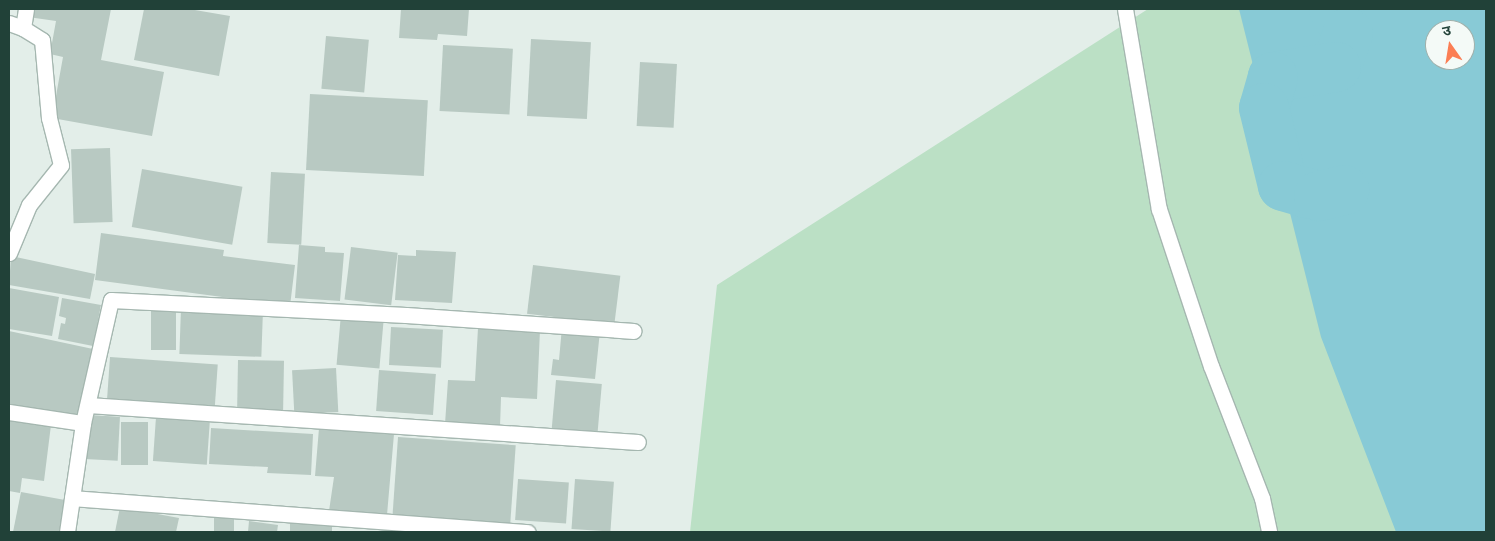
<!DOCTYPE html>
<meta charset="utf-8">
<style>
body{margin:0}
#map{position:relative;width:1495px;height:541px;overflow:hidden;background:#e3eee9;font-family:"Nunito Sans","Noto Sans Devanagari",sans-serif}
div>[style]{position:absolute}
[style*='--x']{left:calc(var(--x)*1px);top:calc(var(--y)*1px);width:calc(var(--w)*1px);rotate:calc(var(--a)*1deg)}
.green>*{inset:0;background:#bbe0c5}
.water>*{inset:0;background:#88cad6}
.river>*{height:50px;margin:-25px;padding:0 25px;transform-origin:25px;border-radius:25px;background:#88cad6}
.building>*{inset:0;background:#b8c9c2;transform-origin:0 0}
.roads{filter:drop-shadow(1px 0 #a5b7b0) drop-shadow(-1px 0 #a5b7b0) drop-shadow(0 1px #a5b7b0) drop-shadow(0 -1px #a5b7b0)}
.minor>*{height:15px;margin:-7.5px;padding:0 7.5px;transform-origin:7.5px;border-radius:7.5px;background:#fff}
span{translate:-50% -50%;white-space:nowrap;text-align:center;line-height:1.15;-webkit-text-stroke:5px #f4faf7;paint-order:stroke}
.frame{position:absolute;inset:0;border:10px solid #214138;pointer-events:none}
.north{position:absolute;left:1425px;top:20px;width:50px;height:50px;box-sizing:border-box;background:#f4faf7;border:1px solid #a0b0ab;border-radius:50%;rotate:347deg;font-size:14px;font-weight:700;line-height:20px;text-align:center;color:#214138}
.north::after{content:'';display:block;margin:auto;width:18px;height:22px;background:#fb7e54;clip-path:polygon(50% 0,100% 100%,50% 72%,0 100%)}
</style>
<div id="map">
<div class="green">
<div style="clip-path:polygon(evenodd,1148px 9px,1486px 9px,1486px 532px,690px 532px,717px 285px,1148px 9px,1435px 30px,1465px 30px,1465px 60px,1435px 60px,1435px 30px)"></div>
</div>
<div class="water">
<div style="clip-path:polygon(evenodd,1239px 9px,1486px 9px,1486px 532px,1396px 532px,1321px 337px,1239px 9px,1435px 30px,1465px 30px,1465px 60px,1435px 60px,1435px 30px)"></div>
</div>
<div class="river">
<div style="--x:1334;--y:9;--w:28;--a:60"></div>
<div style="--x:1348;--y:33;--w:36;--a:109"></div>
<div style="--x:1336;--y:67;--w:64;--a:171"></div>
<div style="--x:1273;--y:77;--w:32;--a:106"></div>
<div style="--x:1264;--y:108;--w:80;--a:76.3"></div>
<div style="--x:1283;--y:186;--w:37;--a:16"></div>
<div style="--x:1319;--y:196;--w:26;--a:-13"></div>
</div>
<div class="building">
<div style="clip-path:polygon(29px 9px,111px 9px,101px 60px,164px 72px,152px 136px,52px 118px,63px 57px,50px 54px,56px 21px,28px 17px)"></div>
<div style="clip-path:polygon(144px 9px,189px 9px,230px 16px,219px 76px,134px 60px)"></div>
<div style="clip-path:polygon(401px 9px,469px 9px,467px 36px,438px 34px,437px 40px,399px 38px)"></div>
<div style="left:326px;top:36px;width:43px;height:53px;rotate:5deg"></div>
<div style="left:531px;top:39px;width:60px;height:77px;rotate:3deg"></div>
<div style="left:443px;top:45px;width:70px;height:66px;rotate:3deg"></div>
<div style="left:640px;top:62px;width:37px;height:64px;rotate:3deg"></div>
<div style="left:310px;top:94px;width:118px;height:76px;rotate:3deg"></div>
<div style="left:110px;top:148px;width:74px;height:39px;rotate:88deg"></div>
<div style="left:142px;top:169px;width:102px;height:59px;rotate:10deg"></div>
<div style="left:271px;top:172px;width:34px;height:71px;rotate:3deg"></div>
<div style="clip-path:polygon(101px 233px,224px 250px,223px 256px,295px 265px,290px 306px,95px 280px)"></div>
<div style="clip-path:polygon(299px 245px,325px 247px,325px 252px,344px 253px,340px 301px,295px 298px)"></div>
<div style="left:351px;top:247px;width:47px;height:53px;rotate:7deg"></div>
<div style="clip-path:polygon(416px 250px,456px 252px,452px 303px,395px 300px,398px 255px,416px 256px)"></div>
<div style="clip-path:polygon(11px 256px,95px 274px,90px 299px,9px 285px)"></div>
<div style="left:533px;top:265px;width:88px;height:49px;rotate:7deg"></div>
<div style="clip-path:polygon(9px 288px,59px 297px,52px 336px,9px 329px)"></div>
<div style="clip-path:polygon(62px 298px,101px 305px,93px 346px,58px 339px,61px 323px,65px 324px,66px 318px,59px 316px)"></div>
<div style="left:151px;top:306px;width:25px;height:44px"></div>
<div style="left:181px;top:308px;width:82px;height:46px;rotate:2deg"></div>
<div style="left:341px;top:314px;width:43px;height:51px;rotate:5deg"></div>
<div style="left:391px;top:327px;width:52px;height:38px;rotate:3deg"></div>
<div style="clip-path:polygon(562px 327px,600px 331px,595px 379px,551px 375px,553px 359px,559px 360px)"></div>
<div style="clip-path:polygon(478px 328px,540px 330px,537px 399px,501px 397px,500px 427px,445px 424px,448px 380px,475px 381px)"></div>
<div style="clip-path:polygon(9px 331px,93px 349px,78px 418px,9px 404px)"></div>
<div style="left:110px;top:357px;width:108px;height:43px;rotate:4deg"></div>
<div style="left:238px;top:360px;width:46px;height:52px;rotate:1deg"></div>
<div style="left:336px;top:368px;width:44px;height:44px;rotate:87deg"></div>
<div style="left:379px;top:370px;width:57px;height:41px;rotate:4deg"></div>
<div style="left:556px;top:380px;width:46px;height:51px;rotate:5deg"></div>
<div style="left:87px;top:415px;width:33px;height:44px;rotate:3deg"></div>
<div style="left:156px;top:417px;width:54px;height:44px;rotate:4deg"></div>
<div style="clip-path:polygon(9px 419px,51px 425px,44px 481px,22px 478px,20px 493px,9px 491px)"></div>
<div style="left:121px;top:422px;width:27px;height:43px"></div>
<div style="clip-path:polygon(211px 428px,313px 434px,311px 475px,267px 473px,268px 467px,209px 464px)"></div>
<div style="clip-path:polygon(319px 428px,394px 434px,387px 515px,329px 511px,334px 477px,315px 476px)"></div>
<div style="left:398px;top:437px;width:118px;height:79px;rotate:4deg"></div>
<div style="left:518px;top:479px;width:51px;height:41px;rotate:4deg"></div>
<div style="left:575px;top:479px;width:39px;height:50px;rotate:4deg"></div>
<div style="clip-path:polygon(21px 492px,65px 500px,59px 532px,13px 532px)"></div>
<div style="clip-path:polygon(120px 507px,179px 518px,176px 532px,115px 532px)"></div>
<div style="left:214px;top:517px;width:20px;height:15px"></div>
<div style="clip-path:polygon(249px 521px,278px 525px,277px 532px,248px 532px)"></div>
<div style="left:290px;top:523px;width:42px;height:9px"></div>
</div>
<div class="roads">
<div class="minor">
<div style="--x:1125;--y:9;--w:203;--a:80.4"></div>
<div style="--x:1159;--y:209;--w:165;--a:71.7"></div>
<div style="--x:1211;--y:366;--w:142;--a:68.9"></div>
<div style="--x:1262;--y:498;--w:35;--a:78"></div>
<div style="--x:9;--y:23;--w:15;--a:20"></div>
<div style="--x:23;--y:28;--w:19;--a:-81"></div>
<div style="--x:9;--y:253;--w:52;--a:-67.4"></div>
<div style="--x:29;--y:205;--w:51;--a:-51.3"></div>
<div style="--x:61;--y:165;--w:49;--a:-104.3"></div>
<div style="--x:49;--y:118;--w:78;--a:-95.1"></div>
<div style="--x:42;--y:40;--w:22;--a:-148"></div>
<div style="--x:88;--y:405;--w:551;--a:3.85"></div>
<div style="--x:9;--y:412;--w:75;--a:8.5"></div>
<div style="--x:72;--y:498;--w:457;--a:4.3"></div>
<div style="--x:67;--y:532;--w:110;--a:-81.6"></div>
<div style="--x:83;--y:423;--w:126;--a:-77.2"></div>
<div style="--x:111;--y:300;--w:295;--a:2.9"></div>
<div style="--x:406;--y:315;--w:228;--a:4"></div>
</div>
</div>
<div class="frame"></div>
<div class="north">उ</div>
</div>
